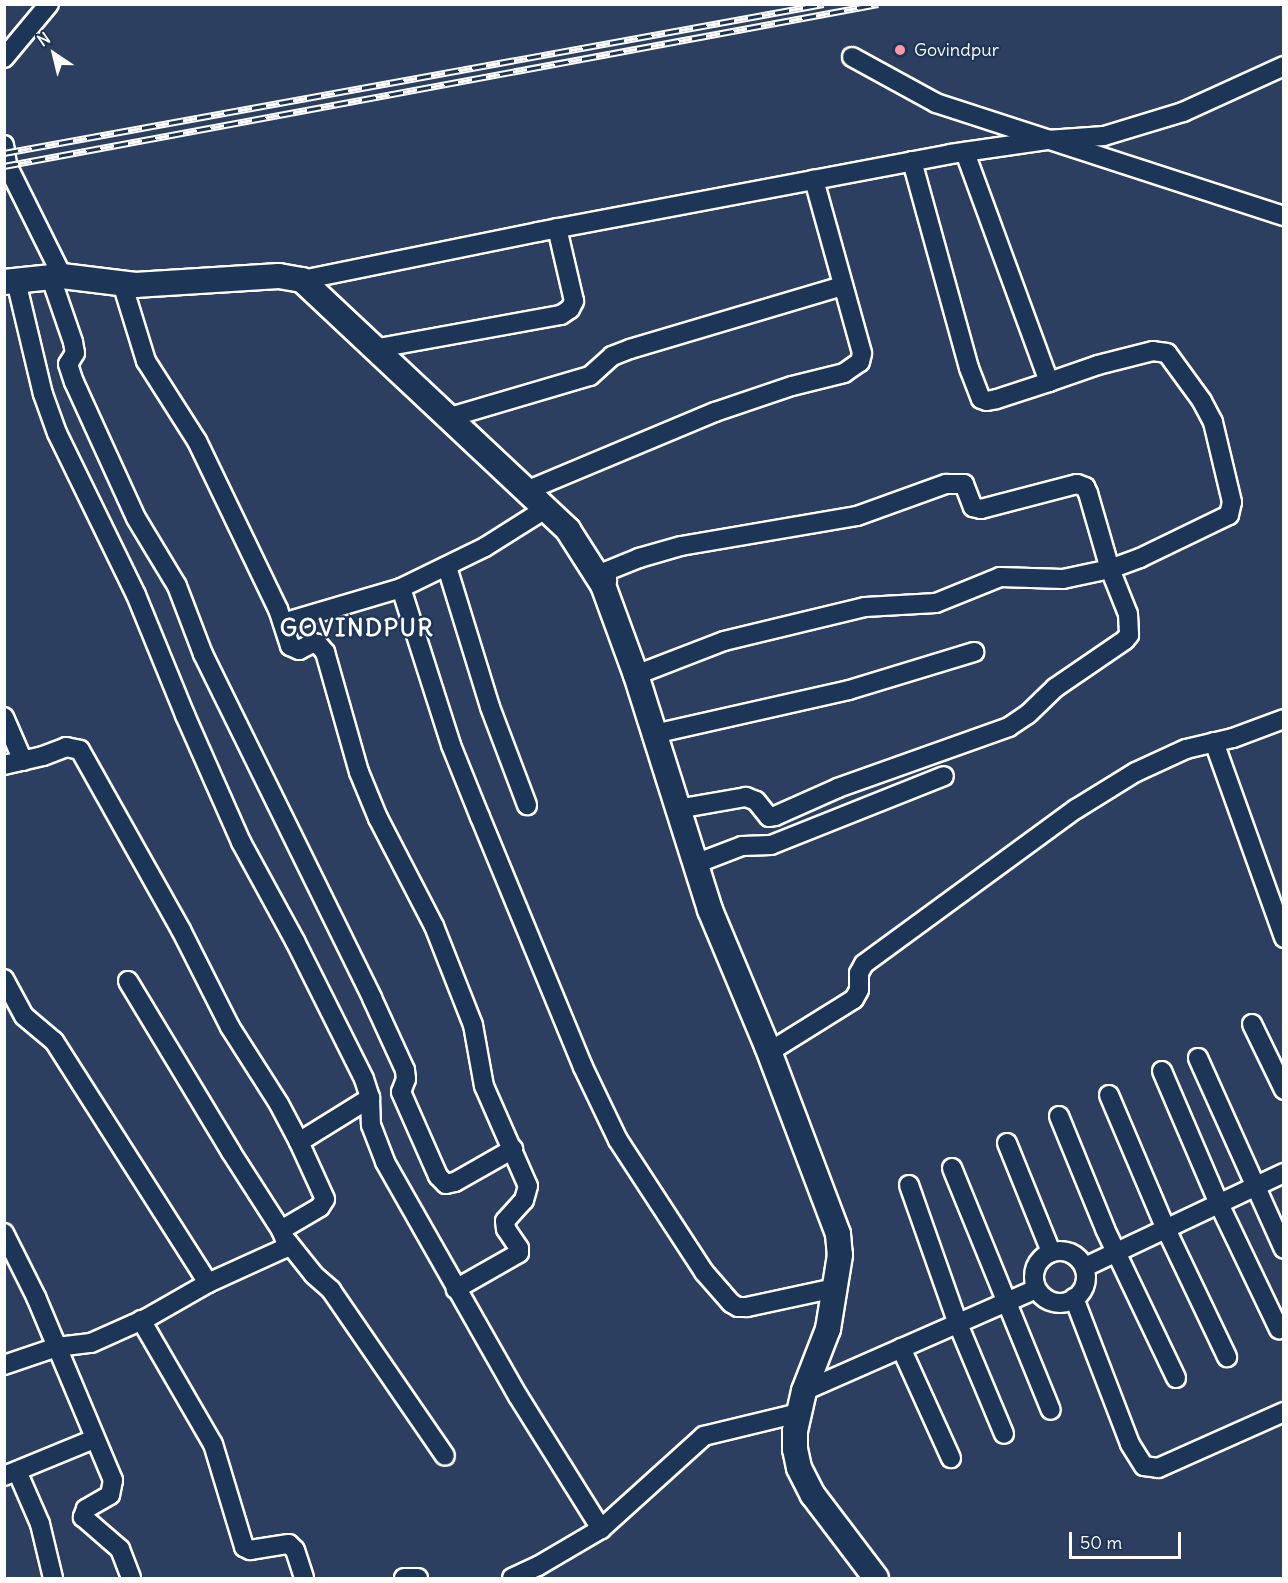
<!DOCTYPE html>
<style>
body{margin:0}
#map{position:relative;width:1288px;height:1583px;overflow:hidden;background:#2c3f61;font-family:Delius,sans-serif}
div>[style]{position:absolute}
[style*='--x']{left:calc(var(--x)*1px);top:calc(var(--y)*1px);width:calc(var(--w)*1px);rotate:calc(var(--a)*1deg)}
.roads{filter:drop-shadow(2px 0 #fff) drop-shadow(-2px 0 #fff) drop-shadow(0 2px #fff) drop-shadow(0 -2px #fff)}
.minor>*{height:18px;margin:-9px;padding:0 9px;transform-origin:9px;border-radius:9px;background:#1d3557}
.minor>.ring{margin:-9px;padding:0;box-sizing:content-box;background:none;border:18px solid #1d3557;border-radius:50%}
.major>*{height:24px;margin:-12px;padding:0 12px;transform-origin:12px;border-radius:12px;background:#1d3557}
.rail>*{height:7px;margin-top:-3.5px;transform-origin:0;background:repeating-linear-gradient(90deg,#1d3557 0 14px,#fff 0 28px);box-sizing:border-box;border-block:2px solid #fff}
.dots>*{width:16px;height:16px;translate:-50% -50%;box-sizing:border-box;border:3px solid #1d3557;border-radius:50%}
span{translate:-50% -50%;white-space:nowrap;text-align:center;line-height:1.15;-webkit-text-stroke:4.5px #1d3557;paint-order:stroke}
.poi-label{font-size:18px;color:#fff}
.left{translate:0 -50%;text-align:left}
.district-label{font-size:24px;color:#fff;font-weight:700;letter-spacing:1.5px}
.frame{position:absolute;inset:0;border:6px solid #fff;pointer-events:none}
.north{position:absolute;left:24px;top:24px;width:60px;height:60px;-webkit-text-stroke:4px #1d3557;paint-order:stroke;rotate:325deg;font-size:16px;font-weight:700;line-height:24px;text-align:center;color:#fff}
.north::after{content:'';display:block;margin:auto;width:21px;height:27px;background:#fff;clip-path:polygon(50% 0,100% 100%,50% 72%,0 100%)}
.scale{position:absolute;left:1069px;top:1532px;width:112px;height:27px;box-sizing:border-box;border:3px solid #fff;border-top:0;padding-left:8px;font-size:18px;line-height:21px;white-space:nowrap;color:#fff;-webkit-text-stroke:4px #1d3557;paint-order:stroke}
</style>
<div id="map">
<div class="roads">
<div class="minor">
<div style="--x:852;--y:57;--w:96;--a:28.7"></div>
<div style="--x:936;--y:103;--w:366;--a:18"></div>
<div style="--x:4;--y:58;--w:70;--a:-50.2"></div>
<div style="--x:4;--y:145;--w:20;--a:81"></div>
<div style="--x:7;--y:165;--w:124;--a:63.6"></div>
<div style="--x:912;--y:161;--w:215;--a:74.6"></div>
<div style="--x:969;--y:368;--w:33;--a:69"></div>
<div style="--x:981;--y:399;--w:6;--a:18"></div>
<div style="--x:987;--y:401;--w:10;--a:-11"></div>
<div style="--x:997;--y:399;--w:55;--a:-18.1"></div>
<div style="--x:51;--y:278;--w:68;--a:71"></div>
<div style="--x:73;--y:342;--w:11;--a:80"></div>
<div style="--x:75;--y:353;--w:13;--a:122"></div>
<div style="--x:68;--y:364;--w:19;--a:72"></div>
<div style="--x:74;--y:382;--w:149;--a:65.5"></div>
<div style="--x:136;--y:518;--w:79;--a:58.9"></div>
<div style="--x:177;--y:586;--w:73;--a:69.1"></div>
<div style="--x:203;--y:654;--w:383;--a:63.8"></div>
<div style="--x:372;--y:998;--w:79;--a:65.4"></div>
<div style="--x:405;--y:1070;--w:9;--a:84"></div>
<div style="--x:406;--y:1079;--w:14;--a:111"></div>
<div style="--x:401;--y:1092;--w:92;--a:66.2"></div>
<div style="--x:438;--y:1176;--w:11;--a:45"></div>
<div style="--x:446;--y:1184;--w:9;--a:-13"></div>
<div style="--x:455;--y:1182;--w:67;--a:-29.6"></div>
<div style="--x:302;--y:280;--w:241;--a:-11.5"></div>
<div style="--x:538;--y:232;--w:419;--a:-10.7"></div>
<div style="--x:950;--y:154;--w:98;--a:-8.2"></div>
<div style="--x:1047;--y:140;--w:57;--a:-4"></div>
<div style="--x:1104;--y:136;--w:83;--a:-16.9"></div>
<div style="--x:1183;--y:112;--w:111;--a:-24.5"></div>
<div style="--x:16;--y:281;--w:116;--a:76.6"></div>
<div style="--x:43;--y:394;--w:41;--a:70.3"></div>
<div style="--x:57;--y:433;--w:180;--a:64"></div>
<div style="--x:136;--y:595;--w:130;--a:67.8"></div>
<div style="--x:185;--y:715;--w:139;--a:66.2"></div>
<div style="--x:241;--y:842;--w:113;--a:61.4"></div>
<div style="--x:295;--y:941;--w:154;--a:63.4"></div>
<div style="--x:364;--y:1079;--w:20;--a:72"></div>
<div style="--x:370;--y:1098;--w:27;--a:88"></div>
<div style="--x:371;--y:1125;--w:40;--a:69"></div>
<div style="--x:385;--y:1162;--w:269;--a:60.4"></div>
<div style="--x:518;--y:1396;--w:157;--a:58"></div>
<div style="--x:122;--y:283;--w:82;--a:72.9"></div>
<div style="--x:146;--y:361;--w:95;--a:57.5"></div>
<div style="--x:197;--y:441;--w:187;--a:64.3"></div>
<div style="--x:278;--y:609;--w:39;--a:72"></div>
<div style="--x:290;--y:646;--w:10;--a:24"></div>
<div style="--x:299;--y:650;--w:16;--a:-27"></div>
<div style="--x:313;--y:643;--w:5;--a:11"></div>
<div style="--x:318;--y:644;--w:11;--a:49"></div>
<div style="--x:325;--y:652;--w:125;--a:74.2"></div>
<div style="--x:359;--y:772;--w:50;--a:67.6"></div>
<div style="--x:378;--y:818;--w:122;--a:62.6"></div>
<div style="--x:434;--y:926;--w:106;--a:68.5"></div>
<div style="--x:473;--y:1025;--w:62;--a:79.8"></div>
<div style="--x:484;--y:1086;--w:109;--a:66.3"></div>
<div style="--x:528;--y:1186;--w:15;--a:106"></div>
<div style="--x:524;--y:1200;--w:28;--a:132"></div>
<div style="--x:505;--y:1221;--w:8;--a:83"></div>
<div style="--x:506;--y:1229;--w:23;--a:56"></div>
<div style="--x:519;--y:1248;--w:5;--a:90"></div>
<div style="--x:519;--y:1253;--w:73;--a:150.3"></div>
<div style="--x:373;--y:349;--w:191;--a:-10.3"></div>
<div style="--x:561;--y:315;--w:11;--a:-34"></div>
<div style="--x:570;--y:309;--w:9;--a:-63"></div>
<div style="--x:574;--y:301;--w:75;--a:-103.1"></div>
<div style="--x:447;--y:418;--w:149;--a:-16.4"></div>
<div style="--x:590;--y:376;--w:30;--a:-42"></div>
<div style="--x:612;--y:356;--w:19;--a:-21"></div>
<div style="--x:630;--y:349;--w:222;--a:-16.5"></div>
<div style="--x:526;--y:491;--w:205;--a:-22.7"></div>
<div style="--x:715;--y:412;--w:81;--a:-18.7"></div>
<div style="--x:792;--y:386;--w:54;--a:-14"></div>
<div style="--x:844;--y:373;--w:19;--a:-35"></div>
<div style="--x:860;--y:362;--w:9;--a:-77"></div>
<div style="--x:862;--y:353;--w:180;--a:-105.5"></div>
<div style="--x:447;--y:567;--w:146;--a:72.9"></div>
<div style="--x:490;--y:707;--w:105;--a:69.3"></div>
<div style="--x:603;--y:585;--w:6;--a:-45"></div>
<div style="--x:607;--y:581;--w:10;--a:-90"></div>
<div style="--x:607;--y:571;--w:35;--a:-22"></div>
<div style="--x:639;--y:558;--w:44;--a:-15.9"></div>
<div style="--x:681;--y:546;--w:179;--a:-9.7"></div>
<div style="--x:857;--y:516;--w:95;--a:-19.8"></div>
<div style="--x:946;--y:484;--w:18;--a:0"></div>
<div style="--x:964;--y:484;--w:25;--a:69"></div>
<div style="--x:973;--y:507;--w:8;--a:14"></div>
<div style="--x:981;--y:509;--w:99;--a:-14.6"></div>
<div style="--x:1077;--y:484;--w:9;--a:21"></div>
<div style="--x:1085;--y:487;--w:7;--a:63"></div>
<div style="--x:1088;--y:493;--w:79;--a:73.9"></div>
<div style="--x:1110;--y:569;--w:48;--a:68.2"></div>
<div style="--x:1128;--y:614;--w:21;--a:87"></div>
<div style="--x:1129;--y:635;--w:6;--a:129"></div>
<div style="--x:1125;--y:640;--w:85;--a:145.6"></div>
<div style="--x:1055;--y:688;--w:37;--a:136"></div>
<div style="--x:1028;--y:714;--w:23;--a:146"></div>
<div style="--x:1009;--y:727;--w:182;--a:160.4"></div>
<div style="--x:838;--y:788;--w:69;--a:156"></div>
<div style="--x:775;--y:816;--w:6;--a:171"></div>
<div style="--x:769;--y:817;--w:21;--a:-129"></div>
<div style="--x:756;--y:801;--w:11;--a:-158"></div>
<div style="--x:746;--y:797;--w:69;--a:170"></div>
<div style="--x:401;--y:588;--w:165;--a:72.3"></div>
<div style="--x:451;--y:745;--w:78;--a:68.1"></div>
<div style="--x:480;--y:817;--w:270;--a:67.6"></div>
<div style="--x:583;--y:1067;--w:81;--a:64.4"></div>
<div style="--x:618;--y:1140;--w:158;--a:56.9"></div>
<div style="--x:704;--y:1272;--w:41;--a:48.9"></div>
<div style="--x:731;--y:1303;--w:8;--a:30"></div>
<div style="--x:738;--y:1307;--w:9;--a:0"></div>
<div style="--x:747;--y:1307;--w:90;--a:-12.2"></div>
<div style="--x:283;--y:623;--w:123;--a:-16.5"></div>
<div style="--x:401;--y:588;--w:93;--a:-26"></div>
<div style="--x:485;--y:547;--w:71;--a:-32.3"></div>
<div style="--x:636;--y:675;--w:94;--a:-21.1"></div>
<div style="--x:724;--y:641;--w:145;--a:-13.6"></div>
<div style="--x:865;--y:607;--w:71;--a:-3.2"></div>
<div style="--x:936;--y:603;--w:69;--a:-22.1"></div>
<div style="--x:1000;--y:577;--w:63;--a:1.8"></div>
<div style="--x:1063;--y:579;--w:48;--a:-12"></div>
<div style="--x:1110;--y:569;--w:32;--a:-20"></div>
<div style="--x:1140;--y:558;--w:99;--a:-25.8"></div>
<div style="--x:1229;--y:515;--w:13;--a:-77"></div>
<div style="--x:1232;--y:502;--w:82;--a:-103.4"></div>
<div style="--x:1213;--y:422;--w:24;--a:-118"></div>
<div style="--x:1202;--y:401;--w:59;--a:-126.1"></div>
<div style="--x:1167;--y:353;--w:14;--a:-172"></div>
<div style="--x:1153;--y:351;--w:57;--a:165.7"></div>
<div style="--x:1098;--y:365;--w:52;--a:160.9"></div>
<div style="--x:1049;--y:382;--w:245;--a:-110.1"></div>
<div style="--x:4;--y:717;--w:48;--a:66.6"></div>
<div style="--x:654;--y:734;--w:200;--a:-12.7"></div>
<div style="--x:849;--y:690;--w:131;--a:-16.9"></div>
<div style="--x:1214;--y:742;--w:208;--a:70.3"></div>
<div style="--x:4;--y:765;--w:40;--a:-13"></div>
<div style="--x:43;--y:756;--w:25;--a:-21"></div>
<div style="--x:66;--y:747;--w:14;--a:12"></div>
<div style="--x:80;--y:750;--w:206;--a:60.7"></div>
<div style="--x:181;--y:930;--w:109;--a:63.2"></div>
<div style="--x:230;--y:1027;--w:91;--a:57.5"></div>
<div style="--x:279;--y:1104;--w:43;--a:62.2"></div>
<div style="--x:695;--y:864;--w:50;--a:-21"></div>
<div style="--x:742;--y:846;--w:29;--a:-2"></div>
<div style="--x:771;--y:845;--w:186;--a:-21.7"></div>
<div style="--x:4;--y:979;--w:42;--a:61.6"></div>
<div style="--x:24;--y:1016;--w:39;--a:40"></div>
<div style="--x:54;--y:1041;--w:287;--a:57.5"></div>
<div style="--x:128;--y:981;--w:200;--a:58.9"></div>
<div style="--x:231;--y:1152;--w:93;--a:57.3"></div>
<div style="--x:1252;--y:1024;--w:73;--a:64.1"></div>
<div style="--x:769;--y:1052;--w:100;--a:-31.9"></div>
<div style="--x:854;--y:999;--w:10;--a:-61"></div>
<div style="--x:859;--y:990;--w:17;--a:-90"></div>
<div style="--x:859;--y:973;--w:10;--a:-61"></div>
<div style="--x:864;--y:964;--w:263;--a:-36.2"></div>
<div style="--x:1076;--y:809;--w:70;--a:-31.7"></div>
<div style="--x:1136;--y:772;--w:55;--a:-24.7"></div>
<div style="--x:1186;--y:749;--w:48;--a:-13.2"></div>
<div style="--x:1233;--y:738;--w:54;--a:-20.4"></div>
<div style="--x:1198;--y:1058;--w:209;--a:65.8"></div>
<div style="--x:1162;--y:1071;--w:145;--a:66.8"></div>
<div style="--x:1219;--y:1204;--w:139;--a:64.4"></div>
<div style="--x:1109;--y:1095;--w:146;--a:67"></div>
<div style="--x:1166;--y:1229;--w:142;--a:64.5"></div>
<div style="--x:1059;--y:1116;--w:122;--a:67.8"></div>
<div style="--x:1105;--y:1229;--w:165;--a:64.5"></div>
<div style="--x:1007;--y:1143;--w:118;--a:68"></div>
<div style="--x:952;--y:1168;--w:261;--a:67.8"></div>
<div style="--x:909;--y:1185;--w:147;--a:70.6"></div>
<div style="--x:958;--y:1324;--w:119;--a:67.3"></div>
<div style="--x:4;--y:1233;--w:72;--a:63.4"></div>
<div style="--x:36;--y:1297;--w:199;--a:67.2"></div>
<div style="--x:113;--y:1480;--w:15;--a:101"></div>
<div style="--x:110;--y:1495;--w:28;--a:150"></div>
<div style="--x:86;--y:1509;--w:9;--a:111"></div>
<div style="--x:83;--y:1517;--w:49;--a:40.9"></div>
<div style="--x:120;--y:1549;--w:31;--a:69"></div>
<div style="--x:287;--y:1241;--w:43;--a:51.5"></div>
<div style="--x:314;--y:1275;--w:23;--a:41"></div>
<div style="--x:331;--y:1290;--w:201;--a:55.5"></div>
<div class="ring" style="left:1034px;top:1251px;width:34px;height:34px"></div>
<div style="--x:1085;--y:1267;--w:220;--a:-25.3"></div>
<div style="--x:1074;--y:1298;--w:156;--a:69"></div>
<div style="--x:1130;--y:1444;--w:26;--a:58"></div>
<div style="--x:1144;--y:1466;--w:14;--a:8"></div>
<div style="--x:1158;--y:1468;--w:138;--a:-24"></div>
<div style="--x:141;--y:1320;--w:143;--a:59.9"></div>
<div style="--x:213;--y:1444;--w:108;--a:73.2"></div>
<div style="--x:244;--y:1547;--w:7;--a:27"></div>
<div style="--x:250;--y:1550;--w:39;--a:-9"></div>
<div style="--x:289;--y:1544;--w:8;--a:45"></div>
<div style="--x:295;--y:1550;--w:29;--a:72"></div>
<div style="--x:901;--y:1348;--w:121;--a:65.6"></div>
<div style="--x:4;--y:1365;--w:56;--a:-18.8"></div>
<div style="--x:57;--y:1347;--w:34;--a:-7"></div>
<div style="--x:91;--y:1343;--w:61;--a:-24.1"></div>
<div style="--x:147;--y:1318;--w:70;--a:-29.8"></div>
<div style="--x:208;--y:1283;--w:82;--a:-24.4"></div>
<div style="--x:283;--y:1249;--w:6;--a:-51"></div>
<div style="--x:287;--y:1244;--w:15;--a:-113"></div>
<div style="--x:281;--y:1230;--w:45;--a:-30.5"></div>
<div style="--x:320;--y:1207;--w:9;--a:-58"></div>
<div style="--x:325;--y:1199;--w:63;--a:-114.5"></div>
<div style="--x:299;--y:1142;--w:84;--a:-31.8"></div>
<div style="--x:804;--y:1391;--w:253;--a:-23.7"></div>
<div style="--x:17;--y:1471;--w:58;--a:66.5"></div>
<div style="--x:40;--y:1524;--w:56;--a:76.5"></div>
<div style="--x:4;--y:1476;--w:97;--a:-22.3"></div>
<div style="--x:404;--y:1578;--w:14;--a:0"></div>
<div style="--x:512;--y:1578;--w:29;--a:-25"></div>
<div style="--x:538;--y:1566;--w:73;--a:-30.4"></div>
<div style="--x:601;--y:1529;--w:139;--a:-42.1"></div>
<div style="--x:704;--y:1436;--w:98;--a:-13.6"></div>
</div>
<div class="major">
<div style="--x:4;--y:282;--w:58;--a:-5.9"></div>
<div style="--x:62;--y:276;--w:74;--a:7"></div>
<div style="--x:135;--y:285;--w:144;--a:-3.6"></div>
<div style="--x:279;--y:276;--w:23;--a:10"></div>
<div style="--x:302;--y:280;--w:365;--a:43.2"></div>
<div style="--x:568;--y:530;--w:65;--a:57.5"></div>
<div style="--x:603;--y:585;--w:96;--a:69.9"></div>
<div style="--x:636;--y:675;--w:246;--a:72.5"></div>
<div style="--x:710;--y:910;--w:147;--a:67.3"></div>
<div style="--x:767;--y:1046;--w:201;--a:69.3"></div>
<div style="--x:838;--y:1234;--w:21;--a:85"></div>
<div style="--x:840;--y:1255;--w:75;--a:99.2"></div>
<div style="--x:828;--y:1329;--w:66;--a:111.2"></div>
<div style="--x:804;--y:1391;--w:41;--a:102.7"></div>
<div style="--x:795;--y:1431;--w:18;--a:90"></div>
<div style="--x:795;--y:1449;--w:19;--a:78"></div>
<div style="--x:799;--y:1468;--w:30;--a:63"></div>
<div style="--x:813;--y:1495;--w:104;--a:52.8"></div>
</div>
</div>
<div class="rail">
<div style="--x:4;--y:153;--w:833;--a:-10.3"></div>
<div style="--x:4;--y:166;--w:889;--a:-10.5"></div>
</div>
<div class="dots">
<div style="left:900px;top:50px;background:#ff9aa2"></div>
</div>
<div class="poi-label">
<span class="left" style="left:914px;top:50px">Govindpur</span>
</div>
<div class="district-label">
<span style="left:357px;top:628px">GOVINDPUR</span>
</div>
<div class="frame"></div>
<div class="north">N</div>
<div class="scale">50 m</div>
</div>
